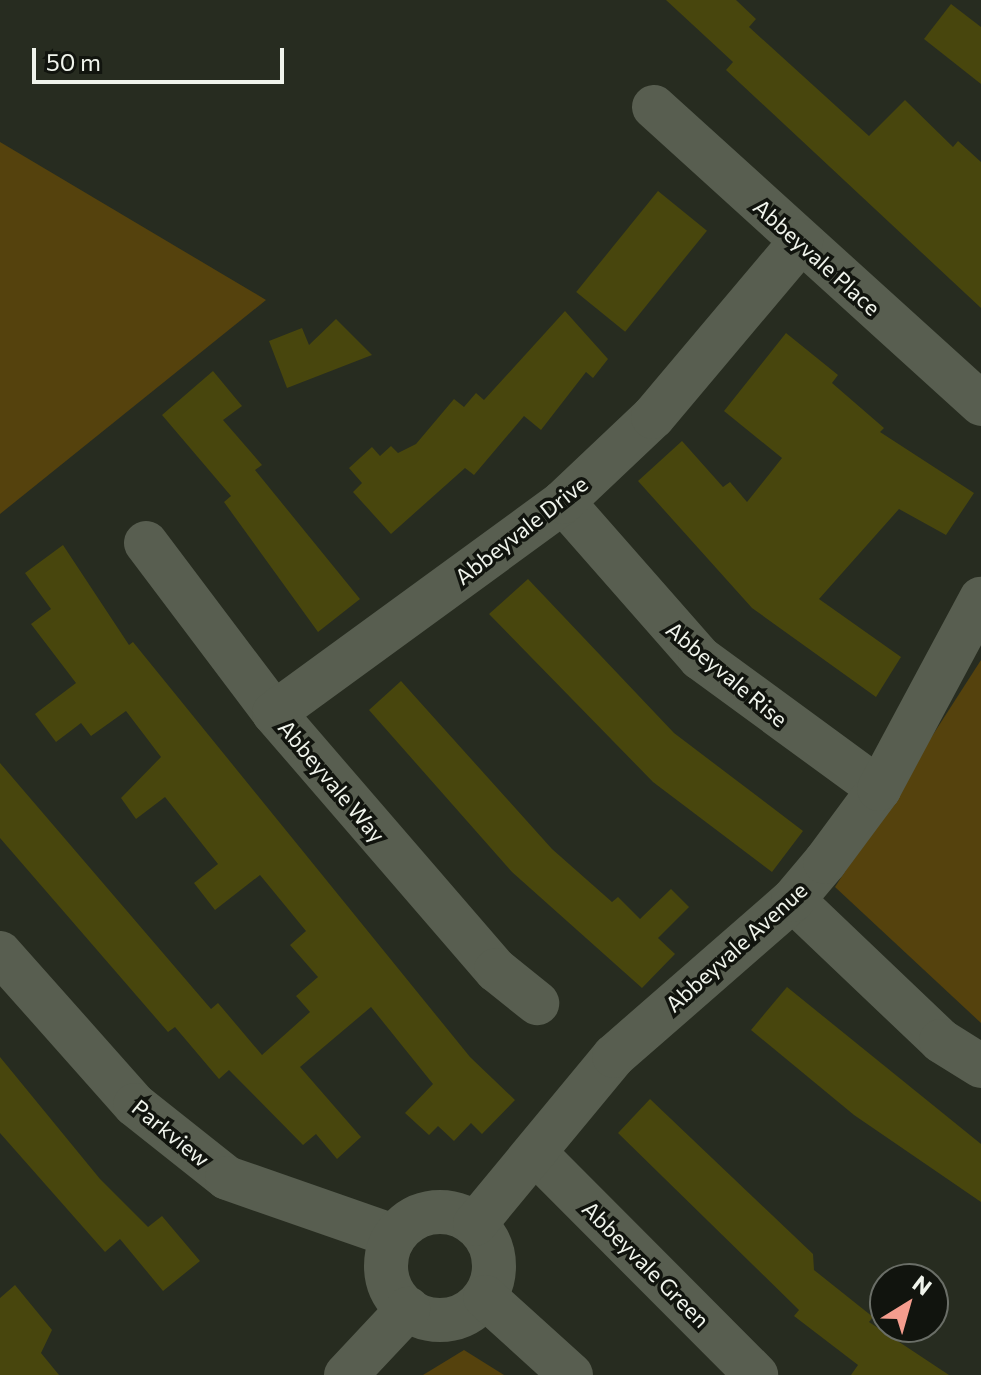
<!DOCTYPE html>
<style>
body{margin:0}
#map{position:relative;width:981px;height:1375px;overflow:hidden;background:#272c20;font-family:Commissioner,sans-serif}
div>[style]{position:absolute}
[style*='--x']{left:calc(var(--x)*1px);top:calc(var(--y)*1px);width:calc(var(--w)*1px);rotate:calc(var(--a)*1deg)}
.green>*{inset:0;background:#55420d}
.building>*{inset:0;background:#48460d;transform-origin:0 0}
.minor>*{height:44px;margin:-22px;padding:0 22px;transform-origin:22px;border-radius:22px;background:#585e50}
.minor>.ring{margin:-22px;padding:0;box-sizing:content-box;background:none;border:44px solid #585e50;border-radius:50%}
span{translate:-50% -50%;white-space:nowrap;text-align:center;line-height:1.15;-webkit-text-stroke:7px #11140e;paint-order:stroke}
.street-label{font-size:22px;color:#f0f4ec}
.north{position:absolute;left:869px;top:1263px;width:80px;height:80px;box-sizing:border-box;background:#11140e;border:2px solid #6a6e67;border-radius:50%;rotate:37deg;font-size:22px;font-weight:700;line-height:32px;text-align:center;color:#f0f4ec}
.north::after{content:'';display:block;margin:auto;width:28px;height:36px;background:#f59d8e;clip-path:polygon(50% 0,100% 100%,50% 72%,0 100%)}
.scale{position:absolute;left:32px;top:48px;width:252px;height:36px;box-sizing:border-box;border:4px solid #f0f4ec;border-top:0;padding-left:10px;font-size:24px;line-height:28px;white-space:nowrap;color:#f0f4ec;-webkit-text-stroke:6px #11140e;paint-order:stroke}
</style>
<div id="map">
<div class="green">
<div style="clip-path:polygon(0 142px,266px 300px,0 514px)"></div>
<div style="clip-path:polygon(981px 660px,981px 1023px,835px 887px)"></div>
<div style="clip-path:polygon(464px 1350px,504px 1375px,423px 1375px)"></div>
</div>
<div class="building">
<div style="clip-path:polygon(666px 0,736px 0,756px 19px,749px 27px,869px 136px,905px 100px,953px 147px,958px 141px,981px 162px,981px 308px,726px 70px,733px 62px)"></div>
<div style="clip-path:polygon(951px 4px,981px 27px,981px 84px,924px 39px)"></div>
<div style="left:658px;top:191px;width:63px;height:130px;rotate:39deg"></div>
<div style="clip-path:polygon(565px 311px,608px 359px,593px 378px,586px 372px,541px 430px,524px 416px,474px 475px,465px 468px,391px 534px,353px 492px,362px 483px,349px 468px,372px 447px,380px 456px,391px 446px,398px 453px,416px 444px,454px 399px,464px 407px,476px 393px,484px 400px)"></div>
<div style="clip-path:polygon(336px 319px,372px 355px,287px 388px,269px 341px,302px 328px,309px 345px)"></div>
<div style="clip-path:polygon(786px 333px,838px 375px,832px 383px,884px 428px,880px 432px,974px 493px,946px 535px,899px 509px,819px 599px,901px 657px,876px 697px,752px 608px,638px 481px,682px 441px,723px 487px,730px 482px,747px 502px,782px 458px,724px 411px)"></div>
<div style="clip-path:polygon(213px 371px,242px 406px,223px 420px,262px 465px,255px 470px,360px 599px,318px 632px,224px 502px,231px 496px,162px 415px)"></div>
<div style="clip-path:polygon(63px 545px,129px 645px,133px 642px,470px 1057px,515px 1100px,482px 1134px,471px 1123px,454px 1141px,438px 1126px,429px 1135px,405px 1113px,433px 1084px,371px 1007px,300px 1067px,361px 1137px,337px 1159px,316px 1134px,303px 1145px,229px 1070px,219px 1079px,175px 1027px,168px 1032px,0 838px,0 763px,211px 1009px,218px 1003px,262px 1055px,310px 1012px,296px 996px,318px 977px,290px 945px,306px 931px,260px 875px,215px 910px,194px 883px,218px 864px,165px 797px,136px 819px,121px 798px,161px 757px,126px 711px,91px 736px,81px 723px,56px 742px,35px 714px,76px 683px,31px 624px,51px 609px,25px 573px)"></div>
<div style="clip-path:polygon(528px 579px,674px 733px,803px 831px,772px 872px,653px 782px,489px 614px)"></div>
<div style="clip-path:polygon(401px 681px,552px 849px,612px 902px,618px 897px,640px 919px,671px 889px,689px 907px,658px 938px,675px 954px,642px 988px,512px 872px,369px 710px)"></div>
<div style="clip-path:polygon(787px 987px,981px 1144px,981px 1202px,854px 1115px,751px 1030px)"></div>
<div style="clip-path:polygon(0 1057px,100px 1179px,148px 1227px,162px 1216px,200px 1261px,163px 1291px,120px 1239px,105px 1252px,0 1133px)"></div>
<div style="clip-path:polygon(650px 1099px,813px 1254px,814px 1270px,873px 1317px,869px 1322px,949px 1375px,851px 1375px,858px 1365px,794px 1316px,799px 1310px,618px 1133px)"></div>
<div style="clip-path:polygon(15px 1285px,52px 1330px,41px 1353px,59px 1375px,0 1375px,0 1298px)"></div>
</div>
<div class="minor">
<div style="--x:654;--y:107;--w:442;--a:42.2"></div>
<div style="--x:563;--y:502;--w:208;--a:48.7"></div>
<div style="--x:700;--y:658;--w:222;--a:36.2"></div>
<div style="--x:146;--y:543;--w:213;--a:53"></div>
<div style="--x:274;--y:713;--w:340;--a:49.2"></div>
<div style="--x:496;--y:970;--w:53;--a:38.8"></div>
<div style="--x:274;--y:713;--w:358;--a:-36.1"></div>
<div style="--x:563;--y:502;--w:124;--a:-43.4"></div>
<div style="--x:653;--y:417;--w:230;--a:-49.9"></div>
<div style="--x:793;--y:900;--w:204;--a:43.6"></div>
<div style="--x:941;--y:1041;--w:47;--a:32"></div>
<div style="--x:0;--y:953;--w:203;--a:48.4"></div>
<div style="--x:135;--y:1105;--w:117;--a:38.4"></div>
<div style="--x:227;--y:1178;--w:177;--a:19.2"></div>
<div style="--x:536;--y:1154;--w:312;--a:45.1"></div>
<div class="ring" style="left:386px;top:1212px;width:64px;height:64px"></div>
<div style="--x:475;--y:1224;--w:218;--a:-50.4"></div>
<div style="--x:614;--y:1056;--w:237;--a:-41.1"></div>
<div style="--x:793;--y:900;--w:50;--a:-49.9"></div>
<div style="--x:825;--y:862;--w:91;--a:-53.5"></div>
<div style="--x:879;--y:789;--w:216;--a:-61.8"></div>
<div style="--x:485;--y:1297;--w:116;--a:42.2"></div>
<div style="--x:346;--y:1375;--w:91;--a:-46.8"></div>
</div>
<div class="street-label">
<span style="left:817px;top:257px;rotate:42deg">Abbeyvale Place</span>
<span style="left:521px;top:530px;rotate:-38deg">Abbeyvale Drive</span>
<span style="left:727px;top:674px;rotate:40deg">Abbeyvale Rise</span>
<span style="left:332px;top:781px;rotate:50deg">Abbeyvale Way</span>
<span style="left:736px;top:947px;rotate:-42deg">Abbeyvale Avenue</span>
<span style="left:171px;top:1133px;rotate:39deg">Parkview</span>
<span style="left:646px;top:1264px;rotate:45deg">Abbeyvale Green</span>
</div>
<div class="north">N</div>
<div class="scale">50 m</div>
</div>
